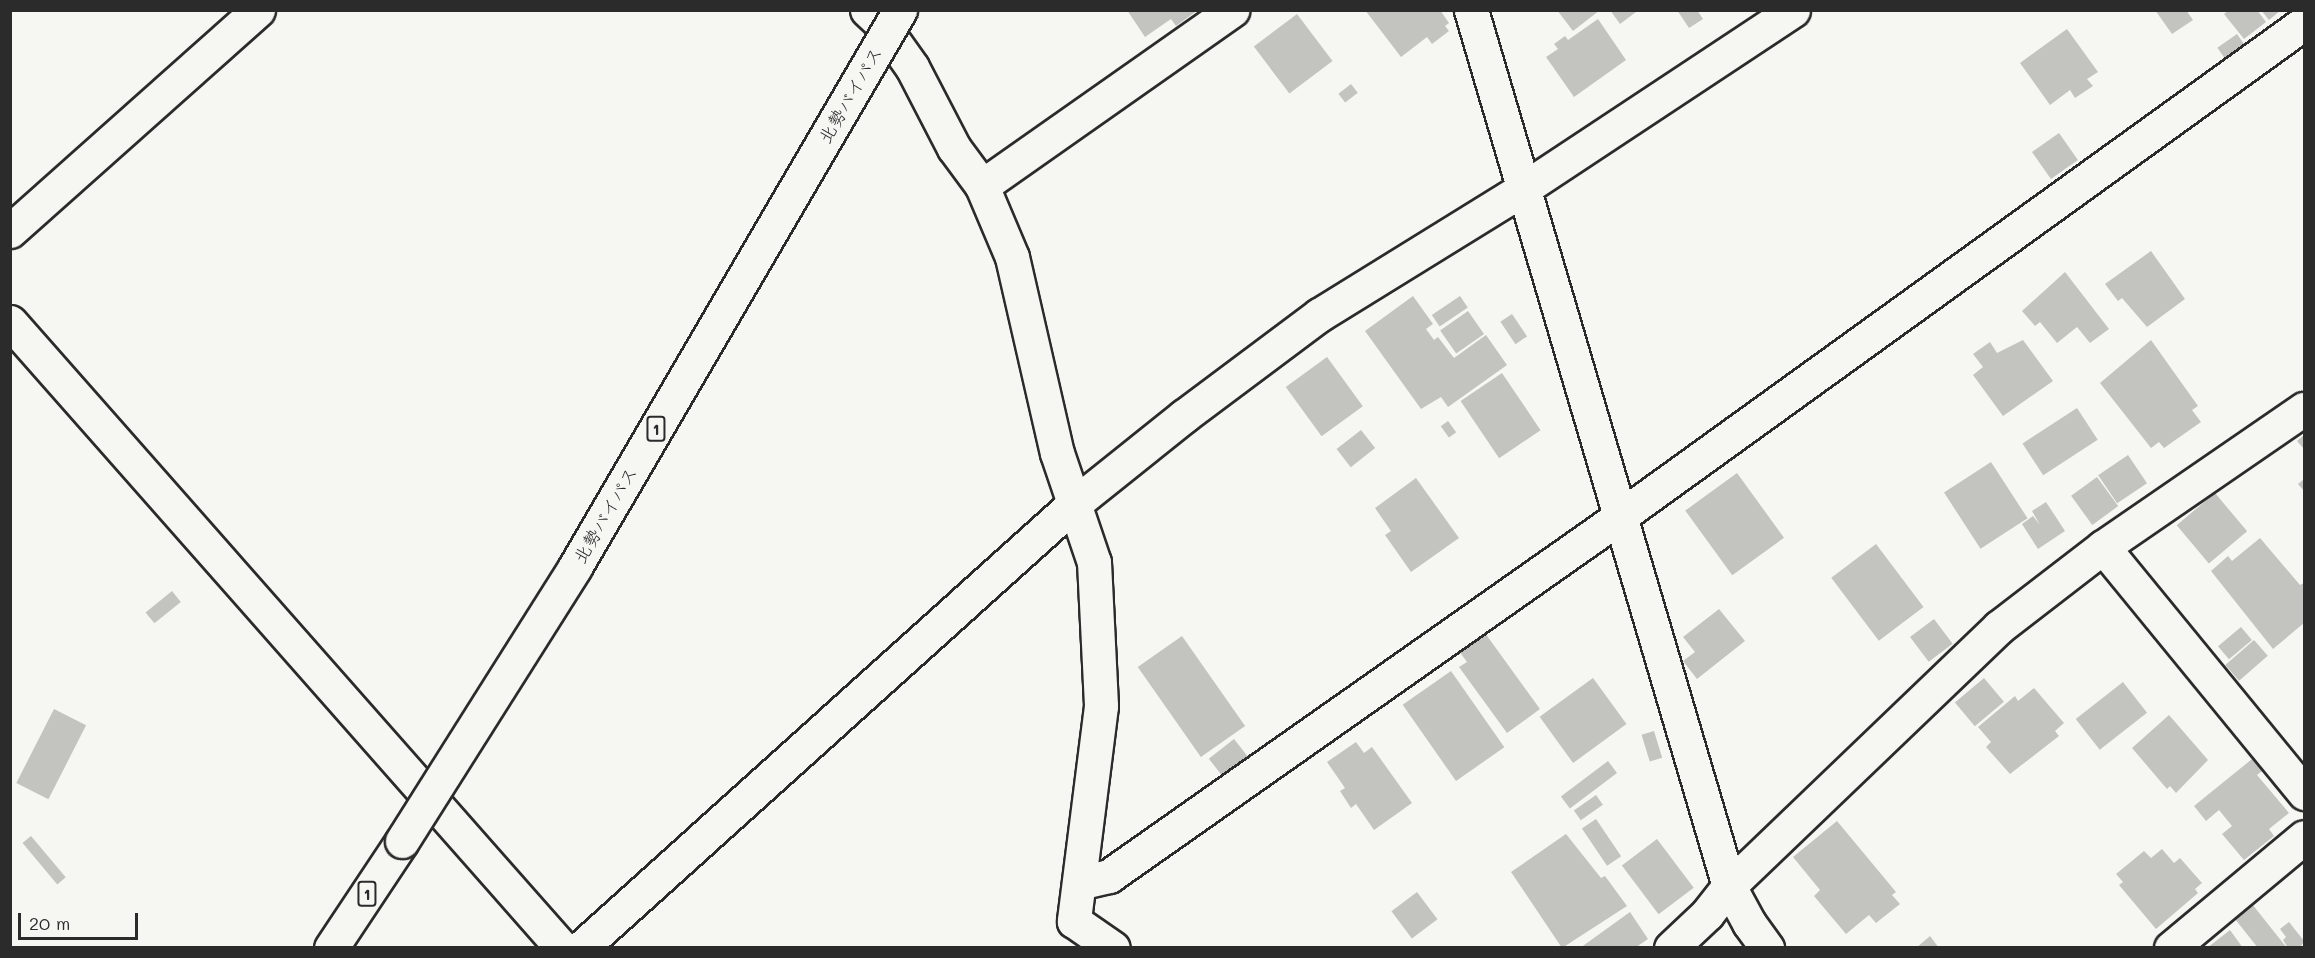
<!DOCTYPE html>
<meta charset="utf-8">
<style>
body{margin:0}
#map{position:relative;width:2315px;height:958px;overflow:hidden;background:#f6f6f2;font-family:Mali,"Klee One",sans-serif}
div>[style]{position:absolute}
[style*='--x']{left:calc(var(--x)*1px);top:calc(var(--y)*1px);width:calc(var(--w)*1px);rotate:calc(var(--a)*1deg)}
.building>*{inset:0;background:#c3c3c0;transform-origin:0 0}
.roads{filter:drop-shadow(2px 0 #2b2b2b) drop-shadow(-2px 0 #2b2b2b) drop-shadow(0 2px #2b2b2b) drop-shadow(0 -2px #2b2b2b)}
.minor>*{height:33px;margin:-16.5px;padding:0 16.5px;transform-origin:16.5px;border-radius:16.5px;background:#f6f6f2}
.highway>*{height:33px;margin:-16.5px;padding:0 16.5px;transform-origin:16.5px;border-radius:16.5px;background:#f6f6f2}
.bridges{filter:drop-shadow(2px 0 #2b2b2b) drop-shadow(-2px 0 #2b2b2b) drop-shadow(0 2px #2b2b2b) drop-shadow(0 -2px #2b2b2b)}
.highway-bridge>*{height:33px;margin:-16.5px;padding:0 16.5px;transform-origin:16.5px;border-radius:16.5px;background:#f6f6f2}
span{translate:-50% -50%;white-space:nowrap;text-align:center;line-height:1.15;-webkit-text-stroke:6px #f6f6f2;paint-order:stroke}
.shield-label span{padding:2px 4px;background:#f6f6f2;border:2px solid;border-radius:4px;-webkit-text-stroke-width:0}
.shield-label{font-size:16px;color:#2b2b2b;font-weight:700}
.street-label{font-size:18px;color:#2b2b2b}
.frame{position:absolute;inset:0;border:12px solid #2b2b2b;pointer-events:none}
.scale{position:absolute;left:18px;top:913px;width:120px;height:27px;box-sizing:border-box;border:3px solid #2b2b2b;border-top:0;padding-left:8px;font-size:18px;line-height:21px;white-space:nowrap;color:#2b2b2b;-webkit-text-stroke:4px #f6f6f2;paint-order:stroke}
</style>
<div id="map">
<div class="building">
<div style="clip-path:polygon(1127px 10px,1198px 10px,1176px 26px,1171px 19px,1145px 37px)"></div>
<div style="clip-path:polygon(1365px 10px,1440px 10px,1449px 23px,1445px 26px,1449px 31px,1432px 44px,1427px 37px,1401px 57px)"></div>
<div style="clip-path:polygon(1557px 10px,1600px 10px,1573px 31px)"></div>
<div style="clip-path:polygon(1610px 10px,1635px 10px,1636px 12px,1620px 24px)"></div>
<div style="clip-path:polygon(1677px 10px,1697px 10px,1703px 19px,1689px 28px)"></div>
<div style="clip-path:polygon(2155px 10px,2186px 10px,2193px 20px,2172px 34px)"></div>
<div style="clip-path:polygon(2229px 10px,2257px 10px,2266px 22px,2244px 39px,2224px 14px)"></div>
<div style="clip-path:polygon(2261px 10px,2281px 10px,2269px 20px)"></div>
<div style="left:1297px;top:14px;width:59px;height:54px;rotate:53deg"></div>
<div style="clip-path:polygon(1598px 19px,1626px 60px,1574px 97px,1546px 57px,1558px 49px,1554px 44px,1565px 36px,1568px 40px)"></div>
<div style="clip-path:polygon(2067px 29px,2098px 72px,2087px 79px,2093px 86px,2075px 98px,2070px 90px,2050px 105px,2020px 63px)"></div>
<div style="left:2237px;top:34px;width:16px;height:24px;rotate:55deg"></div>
<div style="left:1351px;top:84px;width:11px;height:16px;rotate:52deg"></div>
<div style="left:2059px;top:133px;width:33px;height:33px;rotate:55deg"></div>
<div style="clip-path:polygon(2151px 251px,2185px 299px,2147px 327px,2122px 298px,2118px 301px,2105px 284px)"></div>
<div style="clip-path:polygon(2065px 272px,2109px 329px,2090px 343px,2077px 327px,2057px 343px,2040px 322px,2035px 326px,2022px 311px)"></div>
<div style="clip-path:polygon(1413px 296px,1433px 324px,1426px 329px,1434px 340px,1438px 337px,1454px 358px,1486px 335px,1507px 365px,1448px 407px,1441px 397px,1421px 409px,1365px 331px)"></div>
<div style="left:1460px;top:296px;width:14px;height:34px;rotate:56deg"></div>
<div style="left:1468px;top:311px;width:28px;height:34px;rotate:55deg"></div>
<div style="left:1512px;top:314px;width:27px;height:14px;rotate:56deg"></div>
<div style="clip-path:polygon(2023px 340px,2053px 381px,2003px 416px,1973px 375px,1983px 367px,1973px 354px,1990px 342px,1997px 353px)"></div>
<div style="clip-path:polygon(2151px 340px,2198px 406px,2192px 410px,2201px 422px,2164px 448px,2159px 442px,2151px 448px,2100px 383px)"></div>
<div style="left:1327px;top:357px;width:61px;height:51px;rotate:54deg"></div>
<div style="left:1502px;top:373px;width:69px;height:50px;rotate:56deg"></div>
<div style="left:2077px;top:408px;width:38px;height:65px;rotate:57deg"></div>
<div style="left:1448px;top:421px;width:14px;height:9px;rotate:54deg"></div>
<div style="left:1361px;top:430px;width:23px;height:31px;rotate:52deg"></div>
<div style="clip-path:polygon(2304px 435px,2304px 449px,2297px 441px)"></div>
<div style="left:2128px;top:455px;width:34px;height:36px;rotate:56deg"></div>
<div style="left:1991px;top:462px;width:67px;height:56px;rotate:57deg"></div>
<div style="left:1737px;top:473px;width:80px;height:64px;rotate:54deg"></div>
<div style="left:2097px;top:477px;width:36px;height:32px;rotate:54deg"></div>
<div style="clip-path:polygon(1416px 478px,1459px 538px,1411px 572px,1385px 535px,1391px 531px,1375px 508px)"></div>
<div style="clip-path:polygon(2304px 479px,2304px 491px,2298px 484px)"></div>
<div style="left:2215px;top:493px;width:50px;height:50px;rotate:50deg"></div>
<div style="clip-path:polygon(2046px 502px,2065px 531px,2038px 549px,2022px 524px,2033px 516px,2040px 525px,2032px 511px)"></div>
<div style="clip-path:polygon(2260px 538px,2300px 585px,2304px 583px,2304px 623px,2273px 649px,2211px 571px,2228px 556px,2232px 561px)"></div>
<div style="left:1876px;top:544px;width:79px;height:56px;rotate:53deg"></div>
<div style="left:172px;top:591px;width:14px;height:34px;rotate:51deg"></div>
<div style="clip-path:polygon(1719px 609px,1745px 641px,1697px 679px,1683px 661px,1695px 652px,1683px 637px)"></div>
<div style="left:1934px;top:619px;width:31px;height:30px;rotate:53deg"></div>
<div style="left:2241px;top:627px;width:17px;height:30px;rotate:50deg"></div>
<div style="clip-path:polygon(1485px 633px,1540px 709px,1507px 733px,1459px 667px,1467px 662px,1459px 651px)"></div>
<div style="left:1182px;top:636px;width:110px;height:54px;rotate:55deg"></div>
<div style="left:2254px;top:640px;width:21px;height:38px;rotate:49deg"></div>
<div style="left:1451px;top:671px;width:93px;height:59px;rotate:55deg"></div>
<div style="left:1593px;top:678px;width:57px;height:66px;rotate:54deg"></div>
<div style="left:1984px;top:678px;width:31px;height:38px;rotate:50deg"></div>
<div style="left:2123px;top:682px;width:39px;height:60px;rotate:52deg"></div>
<div style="clip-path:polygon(2034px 688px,2064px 723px,2055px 731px,2059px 736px,2010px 774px,1986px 747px,1991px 742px,1978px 727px,2015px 696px,2018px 701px)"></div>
<div style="left:54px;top:709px;width:36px;height:83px;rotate:27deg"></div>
<div style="clip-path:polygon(2169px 715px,2208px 760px,2176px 793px,2170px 786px,2167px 789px,2132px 748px)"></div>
<div style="left:1654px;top:731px;width:28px;height:13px;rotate:73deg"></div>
<div style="left:1234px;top:739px;width:23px;height:32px;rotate:52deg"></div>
<div style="clip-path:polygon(1356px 742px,1364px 753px,1372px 747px,1412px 803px,1374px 830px,1356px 804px,1351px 808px,1340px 791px,1345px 788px,1327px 762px)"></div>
<div style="clip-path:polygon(2252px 759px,2262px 771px,2257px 775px,2289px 813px,2269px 829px,2274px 836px,2244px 860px,2222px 834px,2232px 826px,2219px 810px,2206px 821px,2194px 806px)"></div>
<div style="left:1608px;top:761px;width:15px;height:59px;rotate:53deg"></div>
<div style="left:1596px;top:795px;width:12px;height:27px;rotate:55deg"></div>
<div style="left:1596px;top:819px;width:45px;height:17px;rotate:56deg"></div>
<div style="clip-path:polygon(1837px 821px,1896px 892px,1892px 895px,1900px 904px,1876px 923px,1869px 915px,1846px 934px,1814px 896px,1820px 890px,1793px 857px)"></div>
<div style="clip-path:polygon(1566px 834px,1601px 878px,1605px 876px,1627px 906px,1562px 948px,1511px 872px)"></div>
<div style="left:31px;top:836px;width:54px;height:11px;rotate:50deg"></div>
<div style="left:1657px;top:839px;width:61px;height:44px;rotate:53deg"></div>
<div style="clip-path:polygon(2162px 849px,2174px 863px,2180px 858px,2202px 883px,2195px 889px,2198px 893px,2156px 929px,2119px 885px,2123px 882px,2116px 874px,2144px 851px,2151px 858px)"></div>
<div style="left:1417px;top:892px;width:34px;height:32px;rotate:53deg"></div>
<div style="clip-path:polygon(2252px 904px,2287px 948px,2258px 948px,2235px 919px)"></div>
<div style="clip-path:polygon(1630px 912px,1648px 939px,1635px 948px,1580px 948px)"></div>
<div style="clip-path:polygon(2289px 922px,2304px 941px,2300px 948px,2288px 948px,2283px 940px,2286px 937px,2280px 929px)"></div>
<div style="clip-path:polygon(2230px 930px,2243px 948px,2207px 948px)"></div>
<div style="clip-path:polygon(1930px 936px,1939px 948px,1916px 948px)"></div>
</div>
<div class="roads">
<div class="minor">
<div style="--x:867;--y:10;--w:18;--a:43"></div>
<div style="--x:880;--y:22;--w:55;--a:54.6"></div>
<div style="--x:912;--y:67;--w:91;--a:62.6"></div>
<div style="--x:954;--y:148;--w:47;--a:53.6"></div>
<div style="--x:982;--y:186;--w:77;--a:67.1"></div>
<div style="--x:1012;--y:257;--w:201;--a:77.1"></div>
<div style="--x:1057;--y:453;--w:115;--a:71.3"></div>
<div style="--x:1094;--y:562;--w:144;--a:87.2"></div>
<div style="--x:1101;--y:706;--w:217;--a:97.2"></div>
<div style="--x:1074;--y:921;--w:47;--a:34.7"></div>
<div style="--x:1471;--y:10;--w:913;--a:73.59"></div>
<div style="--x:1729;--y:886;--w:42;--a:61.6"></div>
<div style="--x:1749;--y:923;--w:31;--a:54"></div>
<div style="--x:982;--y:186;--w:306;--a:-35.1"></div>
<div style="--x:10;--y:231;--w:332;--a:-41.7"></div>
<div style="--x:10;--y:322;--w:835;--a:48.59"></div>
<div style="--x:2103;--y:547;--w:318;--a:50.7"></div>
<div style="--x:1079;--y:883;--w:31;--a:-13"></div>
<div style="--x:1109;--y:876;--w:622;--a:-35.12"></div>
<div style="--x:1618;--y:518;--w:846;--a:-35.81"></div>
<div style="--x:581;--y:948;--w:663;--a:-42.01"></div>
<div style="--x:1074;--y:504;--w:141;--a:-38.7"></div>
<div style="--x:1184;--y:416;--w:169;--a:-36.8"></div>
<div style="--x:1319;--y:315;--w:243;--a:-31.7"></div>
<div style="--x:1526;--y:187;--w:320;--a:-33.5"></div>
<div style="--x:1671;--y:948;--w:50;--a:-43.4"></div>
<div style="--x:1707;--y:914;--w:36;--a:-52"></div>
<div style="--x:1729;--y:886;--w:374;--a:-43.8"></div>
<div style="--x:1999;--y:627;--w:131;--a:-37.6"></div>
<div style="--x:2103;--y:547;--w:244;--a:-34.5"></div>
<div style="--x:2171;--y:948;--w:173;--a:-39.8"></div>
</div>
<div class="highway">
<div style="--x:331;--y:948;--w:128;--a:-56.4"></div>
</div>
</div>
<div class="bridges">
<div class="highway-bridge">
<div style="--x:402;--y:841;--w:324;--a:-57.7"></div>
<div style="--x:575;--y:567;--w:645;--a:-59.74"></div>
</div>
</div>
<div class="shield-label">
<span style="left:656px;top:429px">1</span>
<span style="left:367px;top:894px">1</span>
</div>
<div class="street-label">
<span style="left:850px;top:95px;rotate:-60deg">北勢バイパス</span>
<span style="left:605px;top:515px;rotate:-60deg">北勢バイパス</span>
</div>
<div class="frame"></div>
<div class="scale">20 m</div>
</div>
